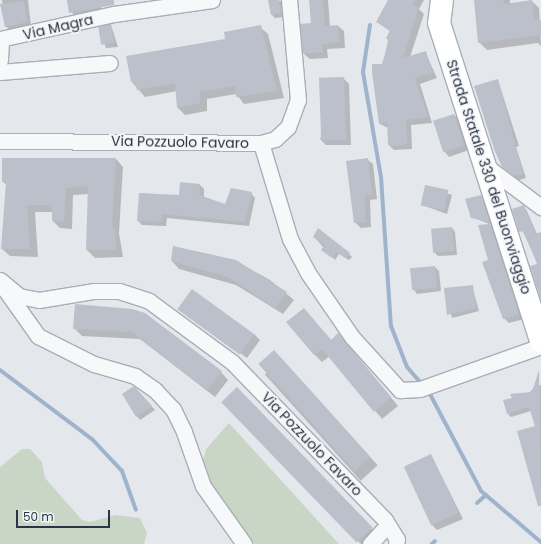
<!DOCTYPE html>
<style>
body{margin:0}
#map{position:relative;width:541px;height:544px;overflow:hidden;background:#e4e7ec;font-family:Poppins,sans-serif}
div>[style]{position:absolute}
[style*='--x']{left:calc(var(--x)*1px);top:calc(var(--y)*1px);width:calc(var(--w)*1px);rotate:calc(var(--a)*1deg)}
.green>*{inset:0;background:#c9d6c5}
.shadow>*{inset:0;background:#0003;transform-origin:0 0}
.stream>*{height:4px;margin:-2px;padding:0 2px;transform-origin:2px;border-radius:2px;background:#9fb4cc}
.building>*{inset:0;background:#bbc0ca;transform-origin:0 0}
.roads{filter:drop-shadow(1px 0 #a9aeb7) drop-shadow(-1px 0 #a9aeb7) drop-shadow(0 1px #a9aeb7) drop-shadow(0 -1px #a9aeb7)}
.street>*{height:15px;margin:-7.5px;padding:0 7.5px;transform-origin:7.5px;border-radius:7.5px;background:#f7f8fa}
.secondary>*{height:22px;margin:-11px;padding:0 11px;transform-origin:11px;border-radius:11px;background:#fff}
span{translate:-50% -50%;white-space:nowrap;text-align:center;line-height:1.15;-webkit-text-stroke:4px #f4f6f9;paint-order:stroke}
.street-label{font-size:14px;color:#2b3445}
.scale{position:absolute;left:16px;top:510px;width:94px;height:18px;box-sizing:border-box;border:2px solid #2b3445;border-top:0;padding-left:5px;font-size:12px;line-height:14px;white-space:nowrap;color:#2b3445;-webkit-text-stroke:3px #f4f6f9;paint-order:stroke}
</style>
<div id="map">
<div class="green">
<div style="clip-path:polygon(229px 423px,339px 544px,239px 544px,211px 507px,202px 465px,206px 449px)"></div>
<div style="clip-path:polygon(22px 449px,30px 449px,42px 462px,45px 478px,82px 520px,90px 522px,115px 515px,140px 518px,147px 533px,144px 544px,0 544px,0 467px)"></div>
</div>
<div class="shadow">
<div style="clip-path:polygon(2px 0,28px 0,31px 26px,9px 30px,6px 26px)"></div>
<div style="clip-path:polygon(68px 0,100px 0,102px 12px,74px 17px)"></div>
<div style="clip-path:polygon(269px 0,281px 1px,284px 17px,275px 18px,272px 15px)"></div>
<div style="clip-path:polygon(310px 0,328px 0,330px 26px,338px 26px,344px 31px,345px 48px,327px 49px,328px 58px,310px 59px,304px 54px,312px 24px)"></div>
<div style="clip-path:polygon(389px 0,424px 0,419px 9px,424px 14px,410px 57px,425px 52px,437px 78px,420px 84px,432px 123px,411px 125px,412px 149px,394px 150px,389px 145px,388px 128px,380px 124px,383px 65px,390px 31px,377px 22px)"></div>
<div style="clip-path:polygon(475px 0,510px 0,510px 4px,532px 1px,539px 8px,541px 46px,538px 43px,487px 50px,479px 42px)"></div>
<div style="clip-path:polygon(111px 25px,118px 47px,106px 48px,99px 27px)"></div>
<div style="clip-path:polygon(260px 27px,268px 34px,284px 98px,244px 104px,236px 94px,207px 99px,207px 111px,185px 115px,178px 108px,177px 91px,145px 97px,132px 82px)"></div>
<div style="clip-path:polygon(343px 78px,349px 84px,351px 145px,326px 145px,320px 139px)"></div>
<div style="clip-path:polygon(498px 80px,519px 146px,516px 147px,526px 178px,519px 180px,507px 170px)"></div>
<div style="clip-path:polygon(454px 115px,460px 120px,469px 150px,449px 157px,444px 151px,434px 121px)"></div>
<div style="clip-path:polygon(116px 159px,123px 167px,119px 233px,123px 257px,95px 258px,87px 250px,89px 194px,73px 195px,72px 229px,60px 228px,53px 221px,53px 212px,35px 212px,38px 257px,10px 256px,2px 249px,7px 185px,3px 182px)"></div>
<div style="clip-path:polygon(367px 159px,373px 164px,377px 199px,370px 200px,371px 227px,361px 228px,355px 222px)"></div>
<div style="clip-path:polygon(181px 183px,200px 185px,204px 189px,204px 197px,226px 205px,251px 193px,255px 198px,249px 226px,167px 218px,166px 226px,142px 225px,138px 221px,180px 196px)"></div>
<div style="clip-path:polygon(426px 186px,452px 195px,447px 214px,422px 205px)"></div>
<div style="clip-path:polygon(481px 196px,484px 200px,493px 225px,490px 224px,495px 230px,524px 319px,509px 323px,504px 318px,490px 261px,489px 224px,472px 217px)"></div>
<div style="clip-path:polygon(526px 209px,537px 234px,541px 233px,541px 297px,538px 264px,513px 210px)"></div>
<div style="clip-path:polygon(452px 228px,455px 232px,457px 255px,438px 256px,434px 252px)"></div>
<div style="clip-path:polygon(314px 237px,349px 254px,352px 257px,349px 260px,339px 254px,335px 260px)"></div>
<div style="clip-path:polygon(172px 261px,235px 261px,270px 280px,294px 300px,283px 314px,236px 285px,179px 269px)"></div>
<div style="clip-path:polygon(435px 267px,439px 271px,441px 291px,417px 294px,414px 290px,412px 269px)"></div>
<div style="clip-path:polygon(472px 286px,479px 311px,452px 318px,445px 289px)"></div>
<div style="clip-path:polygon(76px 305px,221px 372px,228px 380px,215px 397px,140px 339px,82px 336px,74px 328px)"></div>
<div style="clip-path:polygon(304px 309px,332px 341px,338px 334px,345px 342px,398px 406px,382px 419px,330px 356px,322px 362px,315px 355px,288px 323px)"></div>
<div style="clip-path:polygon(180px 310px,254px 334px,260px 340px,247px 358px)"></div>
<div style="left:282px;top:359px;width:143px;height:23px;rotate:48deg"></div>
<div style="clip-path:polygon(541px 385px,541px 492px,538px 493px,536px 426px,531px 411px,511px 417px,508px 414px,535px 387px)"></div>
<div style="clip-path:polygon(133px 387px,155px 410px,140px 420px,137px 416px)"></div>
<div style="clip-path:polygon(237px 388px,379px 536px,371px 544px,361px 544px,223px 402px)"></div>
<div style="clip-path:polygon(431px 455px,463px 519px,437px 530px,431px 524px)"></div>
</div>
<div class="stream">
<div style="--x:370;--y:25;--w:48;--a:98.5"></div>
<div style="--x:363;--y:72;--w:107;--a:80.3"></div>
<div style="--x:381;--y:177;--w:149;--a:86.2"></div>
<div style="--x:391;--y:326;--w:44;--a:68.7"></div>
<div style="--x:407;--y:367;--w:18;--a:49"></div>
<div style="--x:0;--y:370;--w:115;--a:36.9"></div>
<div style="--x:92;--y:439;--w:44;--a:46.8"></div>
<div style="--x:122;--y:471;--w:41;--a:70.3"></div>
<div style="--x:431;--y:396;--w:107;--a:62.2"></div>
<div style="--x:481;--y:491;--w:79;--a:40.4"></div>
<div style="--x:477;--y:503;--w:12;--a:-42"></div>
<div style="--x:432;--y:544;--w:4;--a:-45"></div>
</div>
<div class="building">
<div style="clip-path:polygon(67px 0,114px 0,114px 5px,69px 13px)"></div>
<div style="clip-path:polygon(268px 0,279px 0,281px 13px,271px 15px)"></div>
<div style="clip-path:polygon(309px 0,323px 0,325px 26px,338px 25px,340px 42px,322px 44px,323px 52px,303px 54px,300px 24px,311px 23px)"></div>
<div style="clip-path:polygon(388px 0,415px 0,413px 5px,419px 7px,403px 58px,426px 51px,433px 73px,415px 78px,428px 117px,406px 120px,407px 144px,395px 146px,388px 145px,387px 122px,379px 124px,372px 72px,372px 64px,382px 64px,389px 41px,386px 38px,390px 30px,376px 22px)"></div>
<div style="clip-path:polygon(474px 0,503px 0,504px 4px,532px 0,534px 20px,541px 20px,541px 35px,478px 43px)"></div>
<div style="clip-path:polygon(24px 1px,27px 22px,5px 27px,0 4px)"></div>
<div style="left:111px;top:24px;width:19px;height:13px;rotate:81deg"></div>
<div style="clip-path:polygon(261px 25px,277px 91px,236px 97px,235px 86px,200px 92px,200px 103px,177px 108px,175px 83px,137px 90px,135px 81px,131px 82px,126px 56px,225px 39px,224px 32px)"></div>
<div style="left:344px;top:77px;width:63px;height:25px;rotate:88deg"></div>
<div style="clip-path:polygon(498px 79px,523px 174px,515px 176px,502px 167px,494px 149px,474px 86px)"></div>
<div style="left:454px;top:114px;width:33px;height:22px;rotate:72deg"></div>
<div style="clip-path:polygon(2px 158px,116px 158px,112px 227px,115px 227px,116px 250px,86px 250px,88px 186px,66px 188px,64px 222px,52px 221px,52px 205px,27px 205px,30px 249px,1px 249px,6px 182px,2px 182px)"></div>
<div style="clip-path:polygon(368px 158px,372px 195px,365px 195px,366px 222px,354px 223px,346px 161px)"></div>
<div style="clip-path:polygon(180px 182px,200px 184px,199px 195px,225px 204px,231px 188px,252px 192px,245px 222px,162px 214px,162px 222px,137px 221px,139px 193px,179px 195px)"></div>
<div style="left:425px;top:185px;width:24px;height:21px;rotate:12deg"></div>
<div style="clip-path:polygon(481px 195px,490px 222px,471px 218px,465px 199px)"></div>
<div style="clip-path:polygon(524px 205px,535px 234px,541px 232px,541px 300px,530px 266px,537px 264px,524px 231px,519px 232px,512px 209px)"></div>
<div style="clip-path:polygon(490px 224px,519px 314px,503px 319px,482px 262px,488px 260px,478px 225px)"></div>
<div style="left:452px;top:227px;width:24px;height:21px;rotate:85deg"></div>
<div style="clip-path:polygon(318px 228px,350px 253px,346px 258px,336px 252px,332px 258px,321px 250px,325px 245px,313px 237px)"></div>
<div style="clip-path:polygon(173px 246px,236px 260px,287px 292px,275px 308px,228px 277px,171px 261px)"></div>
<div style="left:435px;top:266px;width:22px;height:25px;rotate:85deg"></div>
<div style="clip-path:polygon(473px 285px,476px 308px,447px 315px,444px 288px)"></div>
<div style="left:192px;top:289px;width:77px;height:25px;rotate:36deg"></div>
<div style="clip-path:polygon(75px 304px,132px 309px,145px 313px,222px 371px,207px 390px,132px 332px,73px 329px)"></div>
<div style="clip-path:polygon(304px 308px,331px 340px,338px 333px,391px 397px,374px 412px,322px 349px,314px 355px,286px 322px)"></div>
<div style="left:274px;top:350px;width:144px;height:21px;rotate:48deg"></div>
<div style="clip-path:polygon(539px 370px,541px 506px,538px 506px,517px 431px,535px 426px,529px 407px,507px 414px,503px 400px,512px 398px,510px 394px,532px 392px)"></div>
<div style="clip-path:polygon(134px 386px,152px 406px,136px 417px,122px 394px)"></div>
<div style="left:237px;top:387px;width:195px;height:22px;rotate:46deg"></div>
<div style="left:431px;top:454px;width:65px;height:30px;rotate:65deg"></div>
</div>
<div class="roads">
<div class="street">
<div style="--x:0;--y:39;--w:117;--a:-12.4"></div>
<div style="--x:114;--y:14;--w:99;--a:-8.1"></div>
<div style="--x:0;--y:60;--w:21;--a:-87"></div>
<div style="--x:0;--y:72;--w:110;--a:-4.7"></div>
<div style="--x:0;--y:141;--w:261;--a:0.4"></div>
<div style="--x:261;--y:143;--w:100;--a:73.2"></div>
<div style="--x:290;--y:239;--w:38;--a:62"></div>
<div style="--x:308;--y:273;--w:78;--a:55.5"></div>
<div style="--x:352;--y:337;--w:72;--a:47.8"></div>
<div style="--x:400;--y:390;--w:20;--a:-3"></div>
<div style="--x:420;--y:389;--w:128;--a:-19.6"></div>
<div style="--x:261;--y:143;--w:15;--a:-16"></div>
<div style="--x:275;--y:139;--w:18;--a:-43"></div>
<div style="--x:288;--y:127;--w:29;--a:-70"></div>
<div style="--x:298;--y:100;--w:100;--a:-95.1"></div>
<div style="--x:486;--y:166;--w:69;--a:36.7"></div>
<div style="--x:0;--y:280;--w:25;--a:40"></div>
<div style="--x:19;--y:296;--w:20;--a:11"></div>
<div style="--x:39;--y:300;--w:56;--a:-9.3"></div>
<div style="--x:94;--y:291;--w:25;--a:0"></div>
<div style="--x:119;--y:291;--w:32;--a:18"></div>
<div style="--x:149;--y:301;--w:103;--a:36.3"></div>
<div style="--x:232;--y:362;--w:220;--a:45.9"></div>
<div style="--x:385;--y:520;--w:22;--a:58"></div>
<div style="--x:397;--y:539;--w:5;--a:101"></div>
<div style="--x:4;--y:288;--w:59;--a:54.7"></div>
<div style="--x:38;--y:336;--w:63;--a:26.6"></div>
<div style="--x:94;--y:364;--w:43;--a:16.3"></div>
<div style="--x:135;--y:376;--w:24;--a:35"></div>
<div style="--x:155;--y:390;--w:26;--a:47"></div>
<div style="--x:173;--y:409;--w:25;--a:64"></div>
<div style="--x:184;--y:432;--w:57;--a:70.6"></div>
<div style="--x:203;--y:486;--w:71;--a:54.7"></div>
<div style="--x:370;--y:544;--w:26;--a:-47"></div>
</div>
<div class="secondary">
<div style="--x:442;--y:0;--w:23;--a:97"></div>
<div style="--x:439;--y:23;--w:334;--a:72.2"></div>
</div>
</div>
<div class="street-label">
<span style="left:58px;top:27px;rotate:-13deg">Via Magra</span>
<span style="left:180px;top:142px;rotate:1deg">Via Pozzuolo Favaro</span>
<span style="left:489px;top:177px;rotate:72deg">Strada Statale 330 del Buonviaggio</span>
<span style="left:312px;top:444px;rotate:46deg">Via Pozzuolo Favaro</span>
</div>
<div class="scale">50 m</div>
</div>
